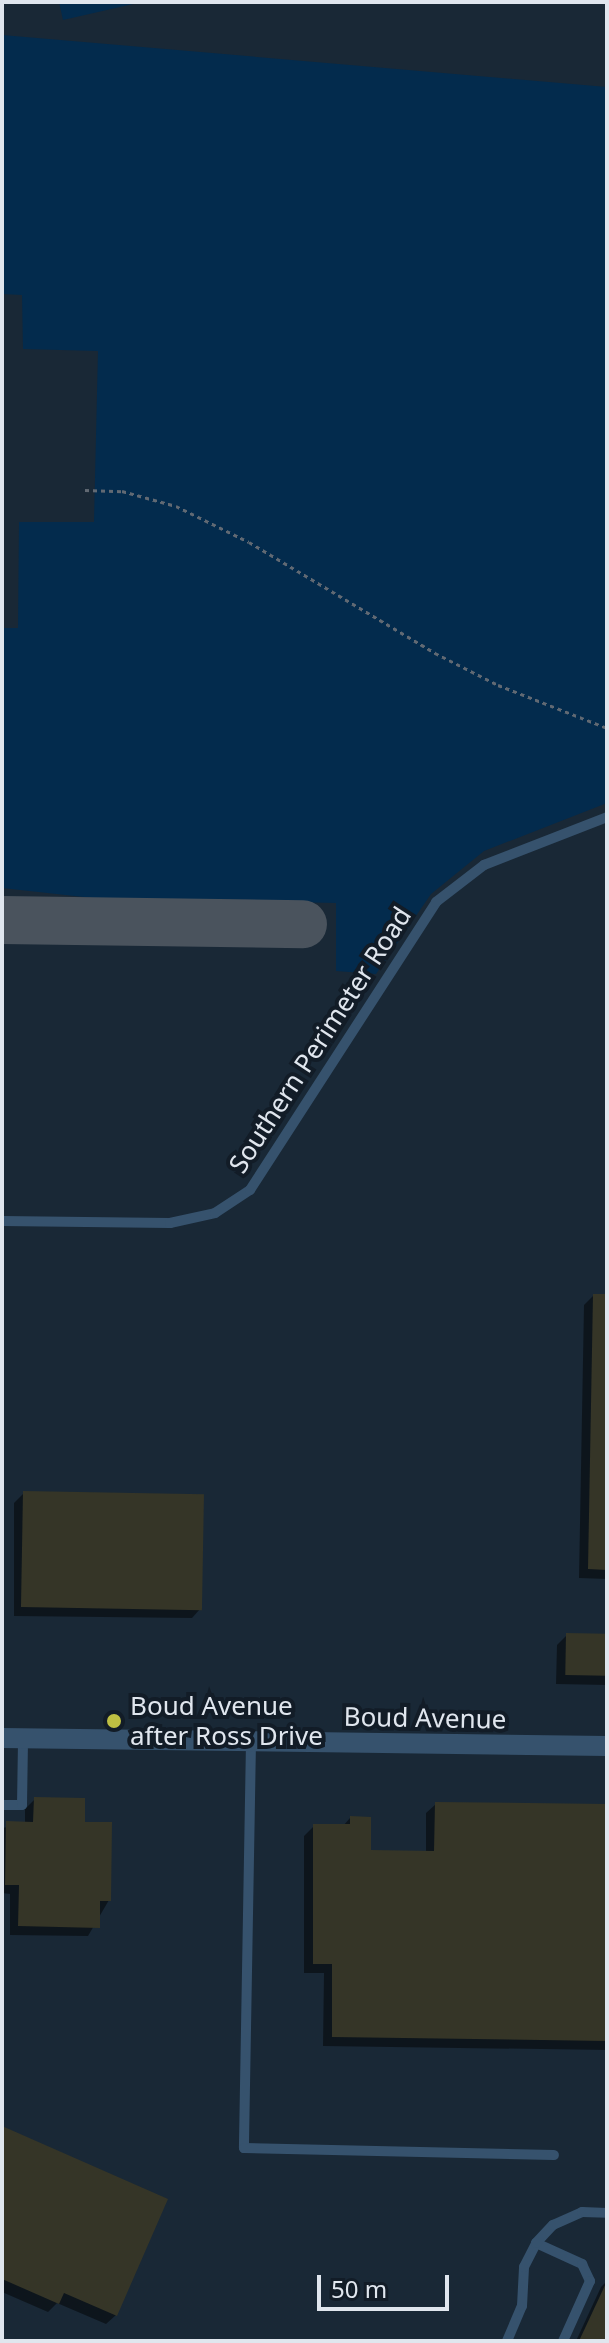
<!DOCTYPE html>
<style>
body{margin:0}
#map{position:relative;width:609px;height:2343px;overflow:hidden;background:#121c27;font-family:"Noto Sans",sans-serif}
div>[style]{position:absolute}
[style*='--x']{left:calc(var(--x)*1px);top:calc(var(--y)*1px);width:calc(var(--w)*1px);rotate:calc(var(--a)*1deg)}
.built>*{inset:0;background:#192836;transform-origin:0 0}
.green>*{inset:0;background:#032b4d}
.shadow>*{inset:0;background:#0007}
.taxiway>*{height:48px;margin:-24px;padding:0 24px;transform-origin:24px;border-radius:24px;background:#4a535d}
.building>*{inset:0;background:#353527;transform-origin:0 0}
.path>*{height:3px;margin-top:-1.5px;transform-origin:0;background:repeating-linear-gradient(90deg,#616973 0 4px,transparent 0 8px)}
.lane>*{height:10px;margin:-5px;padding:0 5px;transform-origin:5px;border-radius:5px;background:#36526d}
.street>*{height:20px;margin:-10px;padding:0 10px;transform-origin:10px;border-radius:10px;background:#36526d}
.dots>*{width:22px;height:22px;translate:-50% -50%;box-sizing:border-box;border:4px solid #121c27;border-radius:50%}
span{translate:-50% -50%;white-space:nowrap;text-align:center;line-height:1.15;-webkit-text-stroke:8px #121c27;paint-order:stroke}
.street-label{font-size:26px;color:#e0e6ee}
.poi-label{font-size:26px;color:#e0e6ee}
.left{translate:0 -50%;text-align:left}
.frame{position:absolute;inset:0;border:4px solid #e0e6ee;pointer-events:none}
.scale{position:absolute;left:317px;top:2275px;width:132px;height:36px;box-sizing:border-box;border:4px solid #e0e6ee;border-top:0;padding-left:10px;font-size:24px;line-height:28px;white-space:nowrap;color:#e0e6ee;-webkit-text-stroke:6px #121c27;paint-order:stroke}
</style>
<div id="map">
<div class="built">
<div style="left:2px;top:2px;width:605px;height:2339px"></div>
</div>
<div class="green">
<div style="clip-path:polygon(59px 2px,142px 2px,63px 20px)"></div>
<div style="clip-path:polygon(2px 35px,607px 87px,607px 803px,484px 851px,431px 894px,376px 974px,336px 971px,336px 903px,93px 898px,2px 888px,2px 628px,18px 628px,19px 522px,94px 522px,98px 351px,23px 349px,22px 295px,2px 294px)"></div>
</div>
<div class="shadow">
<div style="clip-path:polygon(593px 1296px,607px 1296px,607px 1579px,579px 1578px,584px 1305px)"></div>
<div style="clip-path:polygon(24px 1493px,201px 1608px,192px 1618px,14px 1616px,14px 1503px)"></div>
<div style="clip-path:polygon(567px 1635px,607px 1636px,607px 1685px,556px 1684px,557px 1645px)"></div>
<div style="clip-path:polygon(35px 1799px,83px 1824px,109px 1900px,88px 1936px,10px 1935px,10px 1894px,2px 1893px,2px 1828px,25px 1824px,25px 1809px)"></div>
<div style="clip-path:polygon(436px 1804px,607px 1806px,607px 2050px,323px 2046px,324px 1973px,304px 1973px,304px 1836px,314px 1826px,343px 1826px,350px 1818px,369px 1852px,426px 1853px,426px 1813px)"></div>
<div style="clip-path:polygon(2px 2129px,116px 2315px,106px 2324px,57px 2303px,48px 2312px,2px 2292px)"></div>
<div style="clip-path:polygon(607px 2281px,607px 2341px,576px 2341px,601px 2287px)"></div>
</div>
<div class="taxiway">
<div style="--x:2;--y:920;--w:301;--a:0.8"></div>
</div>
<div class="building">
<div style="clip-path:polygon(593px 1294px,607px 1294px,607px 1570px,588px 1569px)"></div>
<div style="left:23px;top:1491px;width:181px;height:116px;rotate:1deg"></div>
<div style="left:566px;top:1633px;width:41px;height:42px;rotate:1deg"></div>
<div style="clip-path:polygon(34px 1797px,85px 1798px,85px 1822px,112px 1822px,111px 1901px,100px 1901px,100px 1928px,18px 1926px,19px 1885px,5px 1885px,6px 1821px,33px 1822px)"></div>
<div style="clip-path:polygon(435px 1802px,607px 1804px,607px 2041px,332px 2037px,332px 1964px,313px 1964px,313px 1824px,350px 1824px,350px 1816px,371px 1817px,371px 1850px,434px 1851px)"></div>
<div style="clip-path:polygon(2px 2126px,168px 2199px,117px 2316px,64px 2293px,59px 2304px,2px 2279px)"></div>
<div style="clip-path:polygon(607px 2281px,607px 2341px,579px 2341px)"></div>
</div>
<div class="path">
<div style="--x:85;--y:490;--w:37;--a:2"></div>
<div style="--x:122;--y:491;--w:56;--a:15.5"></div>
<div style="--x:176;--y:506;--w:81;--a:26.3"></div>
<div style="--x:249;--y:542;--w:217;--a:30.8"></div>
<div style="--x:435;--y:653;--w:71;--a:26.9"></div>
<div style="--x:498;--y:685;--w:117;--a:21.5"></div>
</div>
<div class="lane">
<div style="--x:2;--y:1221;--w:168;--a:0.7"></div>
<div style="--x:170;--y:1223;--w:46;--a:-12.5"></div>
<div style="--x:215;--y:1213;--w:42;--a:-33.3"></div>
<div style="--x:250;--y:1190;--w:343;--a:-57.1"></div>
<div style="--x:436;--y:902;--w:61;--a:-37.6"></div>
<div style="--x:484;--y:865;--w:132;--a:-21.3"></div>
<div style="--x:251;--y:1742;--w:406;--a:91"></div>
<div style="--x:244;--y:2148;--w:310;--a:1.3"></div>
<div style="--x:2;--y:1805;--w:20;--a:0"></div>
<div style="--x:22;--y:1805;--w:66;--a:-89.1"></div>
<div style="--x:536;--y:2243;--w:51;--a:24.5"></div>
<div style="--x:582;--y:2264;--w:19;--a:65"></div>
<div style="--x:590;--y:2281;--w:66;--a:114.2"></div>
<div style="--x:507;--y:2341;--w:38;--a:-67"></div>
<div style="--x:522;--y:2306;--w:39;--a:-87"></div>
<div style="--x:524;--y:2267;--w:27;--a:-63"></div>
<div style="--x:536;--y:2243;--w:25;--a:-47"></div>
<div style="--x:553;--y:2225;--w:32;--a:-24"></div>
<div style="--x:582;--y:2212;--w:25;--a:2"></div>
</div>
<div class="street">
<div style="--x:2;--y:1738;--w:605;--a:0.76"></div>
</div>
<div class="dots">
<div style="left:114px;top:1721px;background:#bebf42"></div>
</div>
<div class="street-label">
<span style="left:320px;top:1040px;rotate:-57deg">Southern Perimeter Road</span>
<span style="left:425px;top:1718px;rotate:1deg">Boud Avenue</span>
</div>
<div class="poi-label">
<span class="left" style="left:130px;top:1721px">Boud Avenue<br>after Ross Drive</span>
</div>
<div class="frame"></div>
<div class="scale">50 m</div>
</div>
